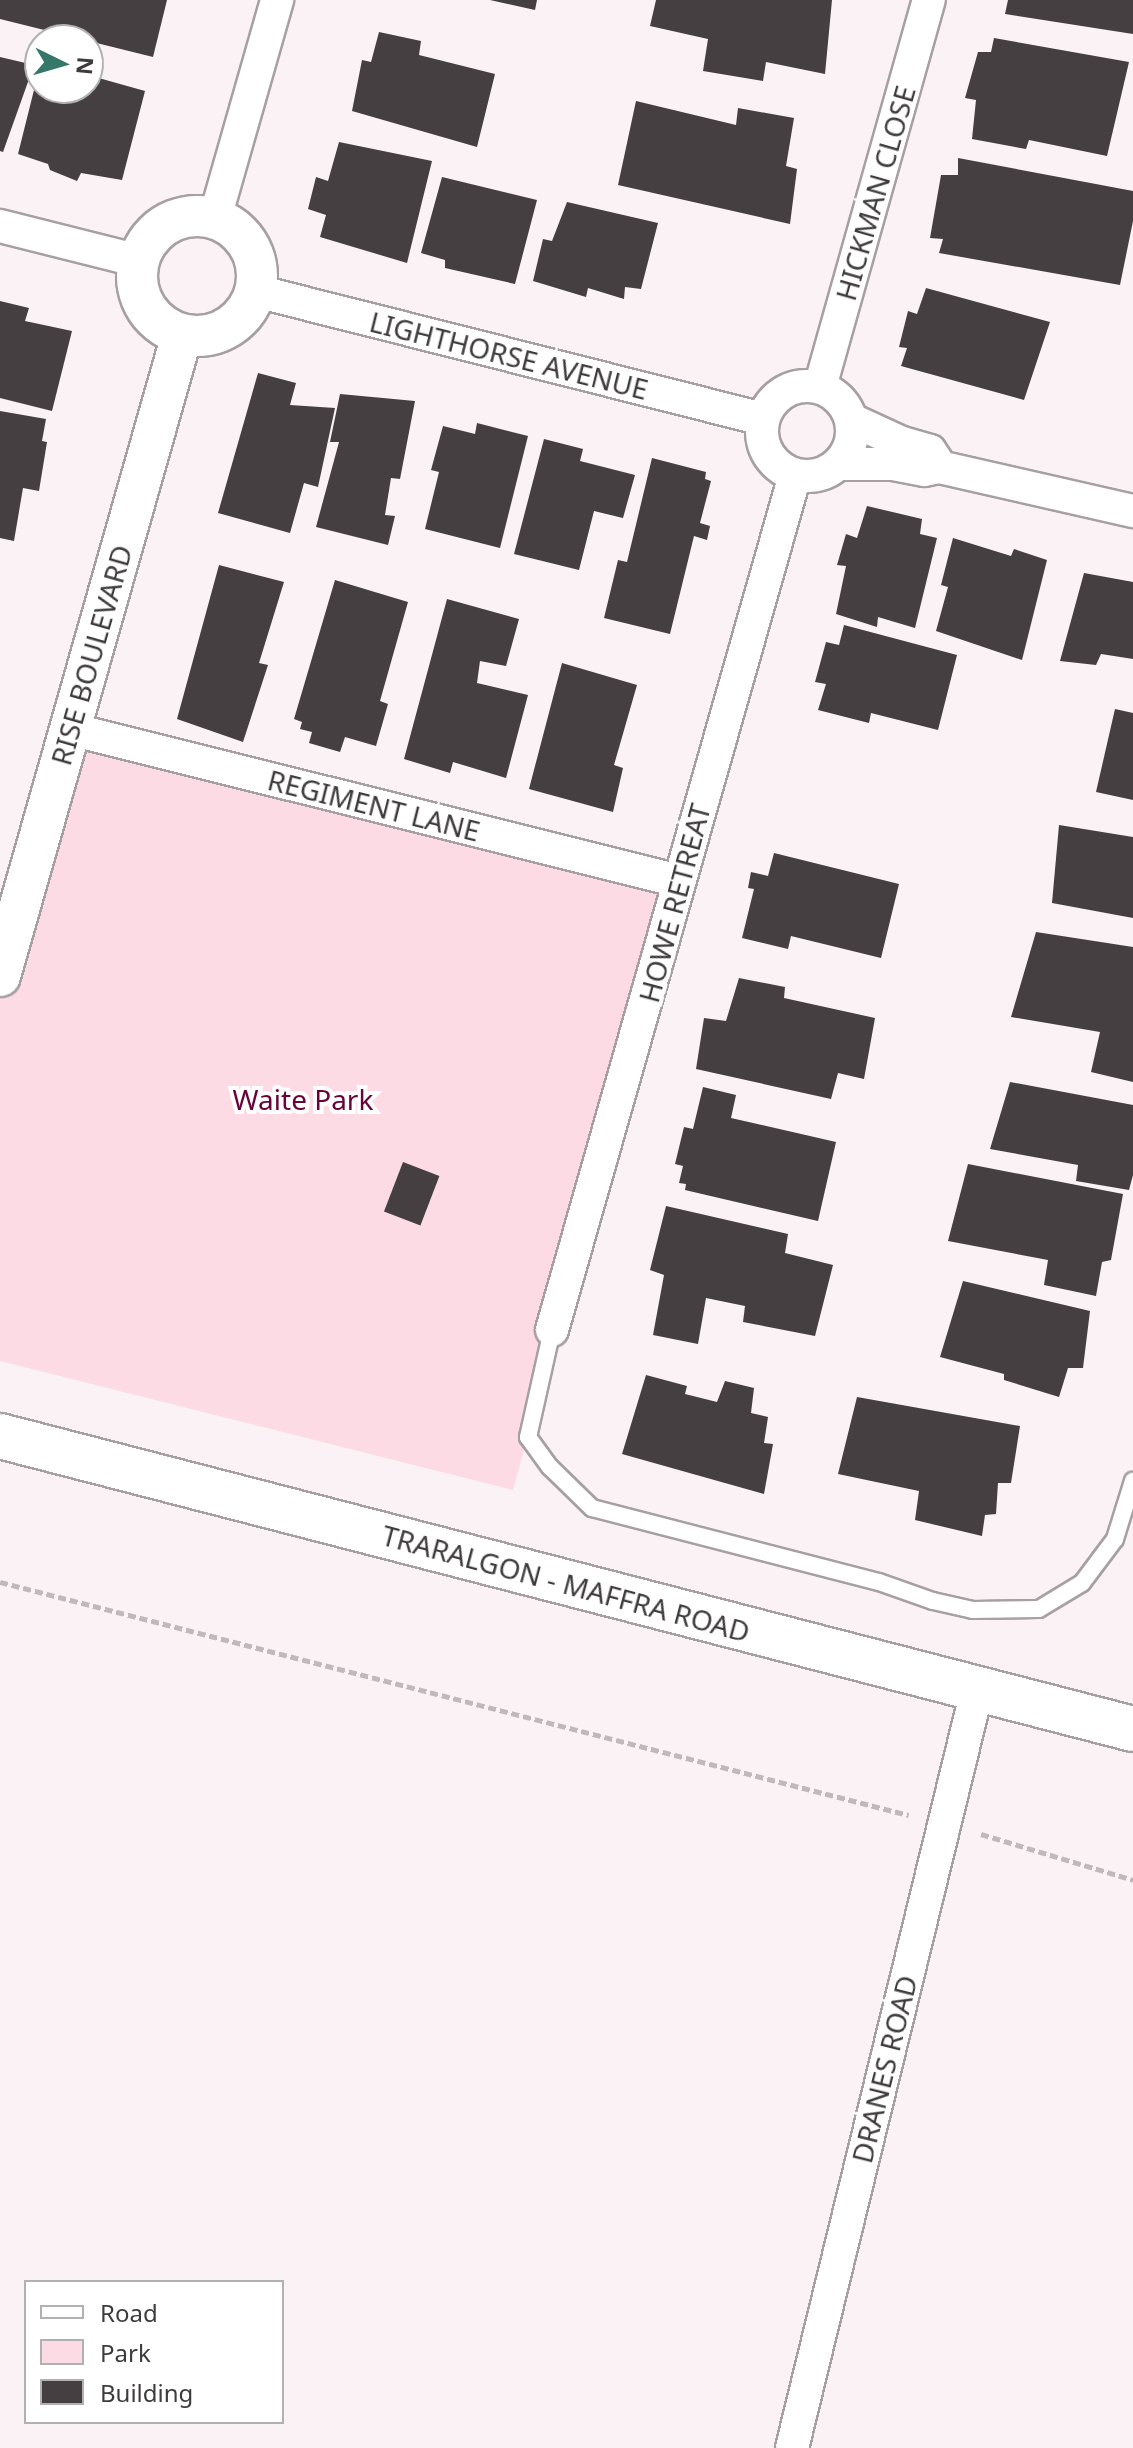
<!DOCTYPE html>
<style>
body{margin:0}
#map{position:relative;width:1133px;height:2448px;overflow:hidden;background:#faf2f4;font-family:"Noto Sans",sans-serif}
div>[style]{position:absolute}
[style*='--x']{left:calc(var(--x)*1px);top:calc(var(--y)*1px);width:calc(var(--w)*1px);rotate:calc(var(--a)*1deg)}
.green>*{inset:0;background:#fcdbe5}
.building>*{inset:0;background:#453f41;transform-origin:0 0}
.path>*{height:5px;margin-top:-2.5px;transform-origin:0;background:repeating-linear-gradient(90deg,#c0b9bb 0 8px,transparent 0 12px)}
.roads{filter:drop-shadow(2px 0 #a79fa1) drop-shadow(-2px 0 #a79fa1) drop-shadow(0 2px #a79fa1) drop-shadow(0 -2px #a79fa1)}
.service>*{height:16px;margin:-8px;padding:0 8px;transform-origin:8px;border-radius:8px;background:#fff}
.minor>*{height:32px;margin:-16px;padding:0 16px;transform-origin:16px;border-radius:16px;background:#fff}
.minor>.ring{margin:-16px;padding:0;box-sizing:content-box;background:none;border:32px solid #fff;border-radius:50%}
.tertiary>*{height:40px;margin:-20px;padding:0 20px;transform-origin:20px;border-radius:20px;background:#fff}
.tertiary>.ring{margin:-20px;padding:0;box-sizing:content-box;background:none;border:40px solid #fff;border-radius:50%}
.secondary>*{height:44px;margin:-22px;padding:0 22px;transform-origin:22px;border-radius:22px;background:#fff}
span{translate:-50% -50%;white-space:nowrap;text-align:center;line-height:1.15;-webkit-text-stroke:8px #fff;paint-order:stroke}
.street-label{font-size:28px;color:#3e3b3c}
.park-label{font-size:28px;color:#680238}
.legend{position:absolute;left:24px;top:2280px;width:260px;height:144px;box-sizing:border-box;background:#fff;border:2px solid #b2b1b1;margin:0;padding:10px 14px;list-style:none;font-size:24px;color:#3e3b3c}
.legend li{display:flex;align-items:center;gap:16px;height:40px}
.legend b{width:40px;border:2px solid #b2b1b1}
.north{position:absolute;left:24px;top:24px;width:80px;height:80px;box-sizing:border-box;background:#fff;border:2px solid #b2b1b1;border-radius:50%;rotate:95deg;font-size:22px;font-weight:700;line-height:32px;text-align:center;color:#3e3b3c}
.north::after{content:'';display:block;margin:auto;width:28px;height:36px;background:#357769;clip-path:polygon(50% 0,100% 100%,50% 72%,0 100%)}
</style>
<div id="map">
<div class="green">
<div style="clip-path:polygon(70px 729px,679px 881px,513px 1490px,0 1361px,0 979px)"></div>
</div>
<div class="building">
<div style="clip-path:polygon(0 0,167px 0,153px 57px,0 19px)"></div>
<div style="clip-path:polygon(490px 0,537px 0,535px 10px)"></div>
<div style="clip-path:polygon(656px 0,832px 0,825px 74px,766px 62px,763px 81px,703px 71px,708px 39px,650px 26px)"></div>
<div style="clip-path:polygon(1008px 0,1133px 0,1133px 34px,1005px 14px)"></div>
<div style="clip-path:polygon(379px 32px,421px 41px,419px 55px,495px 74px,477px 147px,352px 111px,362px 60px,371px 62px)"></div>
<div style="clip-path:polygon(994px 38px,1129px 62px,1107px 156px,1029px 140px,1026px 149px,972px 139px,976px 100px,965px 98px,978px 52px,991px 52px)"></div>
<div style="clip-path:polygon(0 57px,34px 65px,3px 152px,0 151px)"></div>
<div style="clip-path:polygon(39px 70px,40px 88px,88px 88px,88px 75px,145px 91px,122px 180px,81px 173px,77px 181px,50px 170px,48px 164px,18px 154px)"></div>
<div style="clip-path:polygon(636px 101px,736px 125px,738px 108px,794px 118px,786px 166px,797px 169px,790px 224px,618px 185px)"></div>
<div style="clip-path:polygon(339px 142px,432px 161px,407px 263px,320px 237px,326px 215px,308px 209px,316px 177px,328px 181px)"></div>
<div style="clip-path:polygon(958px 158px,1133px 191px,1133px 221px,1120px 285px,939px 253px,943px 239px,930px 238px,941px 175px,958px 175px)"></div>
<div style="clip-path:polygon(442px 177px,537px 200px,515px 284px,445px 268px,445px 260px,421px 253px)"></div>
<div style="clip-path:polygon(567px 202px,658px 223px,641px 289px,625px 287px,624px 299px,588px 288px,586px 297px,533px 281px,543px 239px,552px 241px)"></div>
<div style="clip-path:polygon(926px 288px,1050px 322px,1024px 400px,901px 366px,907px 348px,899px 347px,908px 311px,917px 314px)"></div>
<div style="clip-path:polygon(0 301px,29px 308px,25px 321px,72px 331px,52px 411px,0 398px)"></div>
<div style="clip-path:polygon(258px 373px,296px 383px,290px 405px,335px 408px,318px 487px,304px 483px,290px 533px,218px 513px)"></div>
<div style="clip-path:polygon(340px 394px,415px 401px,400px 479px,391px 478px,385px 515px,395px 516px,388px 545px,316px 527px,339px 442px,330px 442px)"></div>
<div style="clip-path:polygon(0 411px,46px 419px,42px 441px,47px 442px,39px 491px,23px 488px,14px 541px,0 538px)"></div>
<div style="clip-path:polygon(477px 423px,528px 436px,500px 548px,425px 529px,439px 472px,431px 470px,443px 426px,475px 434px)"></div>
<div style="clip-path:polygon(544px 439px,583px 449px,580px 461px,635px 475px,623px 518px,594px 511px,579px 570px,514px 554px)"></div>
<div style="clip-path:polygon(652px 458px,706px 472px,705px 479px,711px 481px,700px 523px,710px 526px,707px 540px,694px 536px,670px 634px,604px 618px,618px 560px,627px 562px)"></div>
<div style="clip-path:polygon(867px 506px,922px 519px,920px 534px,937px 538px,915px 628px,878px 617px,877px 627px,836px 614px,846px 566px,837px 565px,846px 534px,857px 538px)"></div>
<div style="clip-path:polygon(953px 538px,1011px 556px,1014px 549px,1047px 560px,1022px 660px,936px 631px,948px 587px,941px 585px)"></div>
<div style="clip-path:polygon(219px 565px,284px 582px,259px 663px,268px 665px,243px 742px,177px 719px)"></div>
<div style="clip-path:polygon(1084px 573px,1133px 582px,1133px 659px,1101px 654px,1096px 665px,1060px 661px)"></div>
<div style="clip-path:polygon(335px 580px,408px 602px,380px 701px,388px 704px,376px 746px,345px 737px,340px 752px,309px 743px,312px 732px,300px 729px,302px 722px,294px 719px)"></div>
<div style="clip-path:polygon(447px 599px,519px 619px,506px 666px,480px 661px,477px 683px,528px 695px,506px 778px,453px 762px,450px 773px,404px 759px)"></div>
<div style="clip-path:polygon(844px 625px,957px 655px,938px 730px,871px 713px,869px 723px,818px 710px,826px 684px,815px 682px,826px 642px,839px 645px)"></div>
<div style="clip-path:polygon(562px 663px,637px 685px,614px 765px,623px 768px,613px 812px,529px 789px)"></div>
<div style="clip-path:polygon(1115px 709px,1133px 713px,1133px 800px,1096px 792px)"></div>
<div style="clip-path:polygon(1059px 825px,1133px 837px,1133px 918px,1052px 903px)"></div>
<div style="clip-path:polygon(774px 853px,899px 884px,881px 958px,791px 936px,788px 949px,742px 938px,754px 889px,748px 888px,751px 872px,768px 876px)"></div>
<div style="clip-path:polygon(1036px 932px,1133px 947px,1133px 1082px,1091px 1072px,1100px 1032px,1011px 1017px)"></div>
<div style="clip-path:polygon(739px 978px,785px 987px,784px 998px,875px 1018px,864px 1079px,838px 1073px,831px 1099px,696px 1069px,704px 1018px,726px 1021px)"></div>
<div style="clip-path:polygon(1010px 1082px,1133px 1105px,1133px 1175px,1129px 1190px,1076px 1181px,1078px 1165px,990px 1149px)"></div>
<div style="clip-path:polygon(703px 1087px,736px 1095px,731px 1118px,836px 1142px,818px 1221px,685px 1190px,686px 1184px,679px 1183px,683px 1166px,675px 1164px,684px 1127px,693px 1129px)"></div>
<div style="left:403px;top:1162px;width:39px;height:53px;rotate:21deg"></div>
<div style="clip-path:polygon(968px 1164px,1123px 1194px,1111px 1260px,1102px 1262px,1096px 1296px,1044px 1285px,1048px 1260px,948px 1241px)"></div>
<div style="clip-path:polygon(666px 1206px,788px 1234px,785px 1253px,833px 1265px,815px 1336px,743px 1322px,745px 1306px,706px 1298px,698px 1344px,653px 1335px,664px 1275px,650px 1270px)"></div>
<div style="clip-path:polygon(963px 1281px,1090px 1311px,1083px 1368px,1068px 1368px,1059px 1397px,1004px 1380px,1004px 1374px,940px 1357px)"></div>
<div style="clip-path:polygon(646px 1375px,687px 1386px,685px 1394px,717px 1402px,725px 1381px,754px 1388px,751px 1413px,768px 1417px,764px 1443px,773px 1444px,764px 1494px,622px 1454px)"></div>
<div style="clip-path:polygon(857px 1397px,1020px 1426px,1011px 1483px,998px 1483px,996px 1514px,985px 1515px,982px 1536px,915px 1520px,919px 1491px,838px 1474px)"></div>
</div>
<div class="path">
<div style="--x:0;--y:1582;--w:938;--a:14.38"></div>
<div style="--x:981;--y:1834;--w:159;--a:16.8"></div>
</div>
<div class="roads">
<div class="service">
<div style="--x:552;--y:1330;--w:110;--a:102.6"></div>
<div style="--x:528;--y:1437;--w:37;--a:54"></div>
<div style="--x:550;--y:1467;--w:59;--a:44.3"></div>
<div style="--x:592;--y:1508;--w:296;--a:14.5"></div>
<div style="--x:879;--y:1582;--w:57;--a:19.4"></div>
<div style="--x:933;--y:1601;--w:41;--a:12.7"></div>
<div style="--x:973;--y:1610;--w:66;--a:-0.9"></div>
<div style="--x:1039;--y:1609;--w:50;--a:-31.2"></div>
<div style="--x:1082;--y:1583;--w:55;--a:-53.1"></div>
<div style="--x:1115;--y:1539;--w:61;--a:-72.8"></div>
</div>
<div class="minor">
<div style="--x:215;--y:218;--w:227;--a:-74.1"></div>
<div style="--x:0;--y:226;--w:143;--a:14.1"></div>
<div style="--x:256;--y:291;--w:523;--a:14.17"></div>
<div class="ring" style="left:762px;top:386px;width:58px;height:58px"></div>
<div style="--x:820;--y:387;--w:402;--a:-74.3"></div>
<div style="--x:852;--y:420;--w:55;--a:24.7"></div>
<div style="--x:902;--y:443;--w:29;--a:16"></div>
<div style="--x:930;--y:451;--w:11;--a:56"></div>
<div style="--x:839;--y:464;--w:54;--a:0"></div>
<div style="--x:893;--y:464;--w:32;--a:11"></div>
<div style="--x:924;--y:470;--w:15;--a:-11"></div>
<div style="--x:939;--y:467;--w:199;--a:12.8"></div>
<div style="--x:70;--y:729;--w:628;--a:14.01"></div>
<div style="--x:552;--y:1330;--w:889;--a:-74.13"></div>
<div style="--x:792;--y:2448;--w:780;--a:-76.28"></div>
</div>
<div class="tertiary">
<div class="ring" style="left:137px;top:216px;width:80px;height:80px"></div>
<div style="--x:0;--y:976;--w:666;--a:-74.15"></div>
</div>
<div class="secondary">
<div style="--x:0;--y:1436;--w:1170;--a:14.5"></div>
</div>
</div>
<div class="street-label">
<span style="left:875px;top:193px;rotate:-74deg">HICKMAN CLOSE</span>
<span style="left:509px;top:355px;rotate:14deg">LIGHTHORSE AVENUE</span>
<span style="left:91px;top:655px;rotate:-74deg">RISE BOULEVARD</span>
<span style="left:374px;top:805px;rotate:14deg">REGIMENT LANE</span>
<span style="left:674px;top:903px;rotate:-75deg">HOWE RETREAT</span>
<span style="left:566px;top:1583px;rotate:15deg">TRARALGON - MAFFRA ROAD</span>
<span style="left:884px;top:2069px;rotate:-76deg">DRANES ROAD</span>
</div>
<div class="park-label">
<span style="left:303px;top:1099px">Waite Park</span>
</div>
<ul class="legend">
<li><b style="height:10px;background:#fff"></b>Road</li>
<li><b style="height:22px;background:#fcdbe5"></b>Park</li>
<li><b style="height:22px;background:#453f41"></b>Building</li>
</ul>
<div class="north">N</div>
</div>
